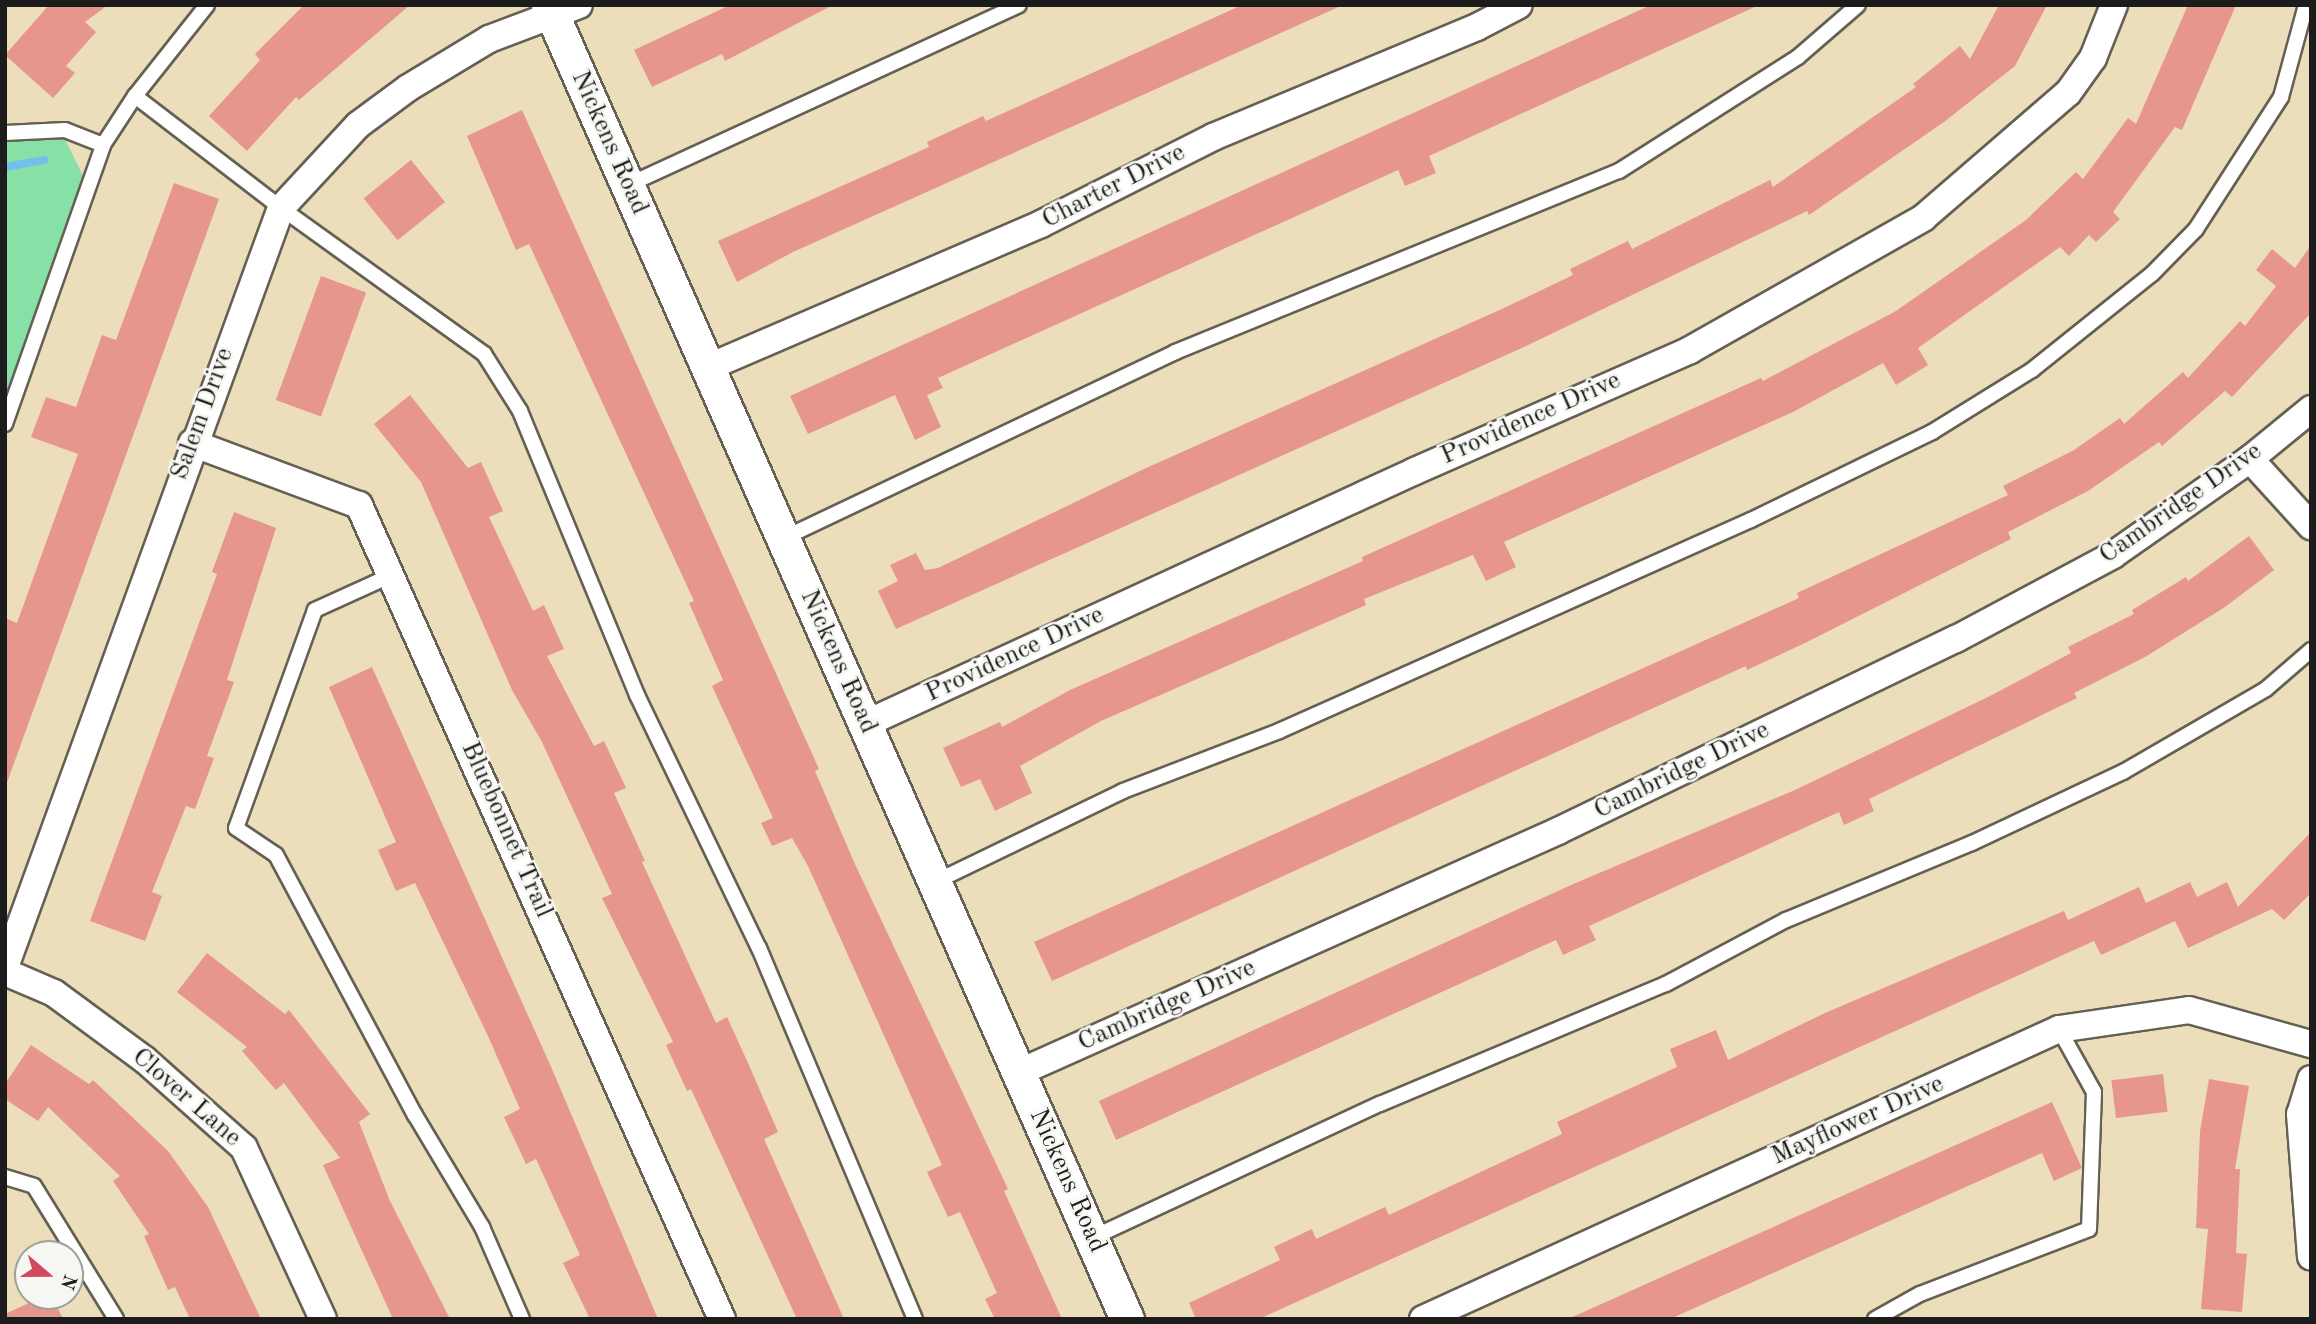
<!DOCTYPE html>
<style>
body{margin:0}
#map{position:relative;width:2316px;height:1324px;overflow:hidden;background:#ecdebb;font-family:"Old Standard TT",serif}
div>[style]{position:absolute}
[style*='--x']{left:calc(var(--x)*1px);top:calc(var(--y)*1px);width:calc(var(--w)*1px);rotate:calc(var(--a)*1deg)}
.green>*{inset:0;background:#87e1a7}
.stream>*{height:8px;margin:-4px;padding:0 4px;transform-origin:4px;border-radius:4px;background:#72c1ed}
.building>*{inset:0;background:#e6968d;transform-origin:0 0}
.roads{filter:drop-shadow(2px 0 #656054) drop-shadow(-2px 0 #656054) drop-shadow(0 2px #656054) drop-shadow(0 -2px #656054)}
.service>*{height:14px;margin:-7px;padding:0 7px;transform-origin:7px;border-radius:7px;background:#fff}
.minor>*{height:26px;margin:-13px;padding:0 13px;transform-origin:13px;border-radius:13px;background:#fff}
.tertiary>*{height:33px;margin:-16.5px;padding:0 16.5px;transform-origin:16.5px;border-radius:16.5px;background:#fff}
span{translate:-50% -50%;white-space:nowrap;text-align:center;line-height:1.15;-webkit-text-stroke:5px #f6f6f2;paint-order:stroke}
.street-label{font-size:26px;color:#1c1c1c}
.frame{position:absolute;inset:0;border:7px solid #1c1c1c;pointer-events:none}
.north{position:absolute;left:14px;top:1240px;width:70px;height:70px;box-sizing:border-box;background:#f6f6f2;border:2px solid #9f9f9c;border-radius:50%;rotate:110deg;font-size:19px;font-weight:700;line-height:28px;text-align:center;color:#1c1c1c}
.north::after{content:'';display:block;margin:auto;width:24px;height:32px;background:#d1495b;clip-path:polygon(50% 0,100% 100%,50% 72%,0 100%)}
</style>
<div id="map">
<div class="green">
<div style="clip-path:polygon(5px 131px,62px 133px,86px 182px,5px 408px)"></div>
</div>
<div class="stream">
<div style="--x:5;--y:167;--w:40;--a:-10"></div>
</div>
<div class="building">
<div style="clip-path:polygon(49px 5px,108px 5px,85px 22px,96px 32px,66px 66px,75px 73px,53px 98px,5px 55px)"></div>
<div style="clip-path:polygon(304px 5px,410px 5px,299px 100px,296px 97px,247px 151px,209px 116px,260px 60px,255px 54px)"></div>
<div style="clip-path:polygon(730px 5px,833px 5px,725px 61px,722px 54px,652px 87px,634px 50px)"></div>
<div style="clip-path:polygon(1242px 5px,1343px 5px,793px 252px,737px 282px,718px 241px,929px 147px,927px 142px,983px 116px,986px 121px)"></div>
<div style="clip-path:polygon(1651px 5px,1759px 5px,1429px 156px,1436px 173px,1405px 186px,1398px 170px,938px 378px,943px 388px,927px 395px,941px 427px,915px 440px,895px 395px,808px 434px,790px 396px)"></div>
<div style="clip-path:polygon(1999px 5px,2047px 5px,2015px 66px,1944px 122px,1809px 215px,1807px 211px,1524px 347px,896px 629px,878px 591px,898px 581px,890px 565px,916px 553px,925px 570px,938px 568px,1144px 469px,1504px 308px,1573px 275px,1570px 269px,1628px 241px,1632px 249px,1770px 180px,1773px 187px,1916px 87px,1913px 84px,1960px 46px,1970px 59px)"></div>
<div style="clip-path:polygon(2188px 5px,2236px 5px,2182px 130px,2175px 127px,2113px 212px,2120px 219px,2096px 242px,2089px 235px,2069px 256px,2060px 247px,1918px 348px,1928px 365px,1896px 385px,1883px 363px,1793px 412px,1504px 542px,1516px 567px,1486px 581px,1473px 555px,1364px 599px,1366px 605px,1101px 721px,1020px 766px,1032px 793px,995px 811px,980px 779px,961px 787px,943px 748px,1000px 722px,1002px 727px,1070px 690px,1363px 561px,1362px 557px,1761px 378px,1763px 381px,1896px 311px,2026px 220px,2076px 172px,2083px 179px,2128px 118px,2136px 124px)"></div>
<div style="clip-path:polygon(522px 110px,819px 769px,815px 771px,854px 862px,1008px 1189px,1004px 1191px,1062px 1319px,995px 1319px,985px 1299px,997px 1293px,960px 1212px,948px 1217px,927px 1172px,942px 1165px,808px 866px,792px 838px,772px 846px,761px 823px,773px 818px,712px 686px,723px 680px,689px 603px,694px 601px,529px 244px,516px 250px,467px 136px)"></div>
<div style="left:411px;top:160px;width:54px;height:61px;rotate:51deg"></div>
<div style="clip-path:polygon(174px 183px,219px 199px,5px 788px,5px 618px,17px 623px,78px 454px,31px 437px,46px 397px,76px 407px,102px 335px,116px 340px)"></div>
<div style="clip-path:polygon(2311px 245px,2311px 313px,2232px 397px,2225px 391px,2162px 446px,2159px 442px,2088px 491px,2008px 532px,2011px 539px,1805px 643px,1747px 670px,1746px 666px,1052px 981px,1034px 942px,1799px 598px,1797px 593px,2008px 495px,2003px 486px,2074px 450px,2120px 418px,2124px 424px,2183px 372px,2188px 378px,2240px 321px,2245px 326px,2276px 286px,2256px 270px,2272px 249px,2295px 268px)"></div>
<div style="left:321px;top:276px;width:48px;height:132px;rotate:20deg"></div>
<div style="clip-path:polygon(410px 395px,468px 468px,481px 462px,503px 511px,489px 517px,533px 611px,544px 605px,564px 649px,547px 656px,594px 746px,604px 741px,626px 788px,614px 793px,645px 861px,642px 862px,716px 1023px,727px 1017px,748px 1063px,778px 1132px,764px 1139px,844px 1319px,797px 1319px,691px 1089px,687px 1091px,666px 1045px,673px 1042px,602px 898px,612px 894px,542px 742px,512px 690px,421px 482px,374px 424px)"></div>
<div style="clip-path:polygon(234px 512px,276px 528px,227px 680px,234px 682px,207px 756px,214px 758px,195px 809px,186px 806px,152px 892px,162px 896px,145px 941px,90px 921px,217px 574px,212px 572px)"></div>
<div style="clip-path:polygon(2249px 536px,2274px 570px,2225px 607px,2145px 657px,2074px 693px,2077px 698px,1869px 799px,1874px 811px,1844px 825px,1839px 812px,1589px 926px,1596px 940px,1563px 955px,1556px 940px,1116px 1140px,1099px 1101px,1571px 885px,1795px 790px,1990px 696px,2071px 653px,2068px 647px,2134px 614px,2132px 610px,2186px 577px,2188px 581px)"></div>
<div style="clip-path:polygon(372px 667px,552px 1069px,658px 1319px,590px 1319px,563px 1263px,580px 1255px,536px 1159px,526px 1164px,504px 1117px,520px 1109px,488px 1036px,415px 883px,396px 891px,378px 850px,396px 842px,329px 687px)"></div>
<div style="clip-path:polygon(2311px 832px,2311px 893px,2284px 920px,2272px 909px,2188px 948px,2175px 921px,2101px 955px,2094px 941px,1259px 1319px,1196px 1319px,1189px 1303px,1280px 1260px,1274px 1247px,1312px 1229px,1316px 1239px,1385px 1207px,1389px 1215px,1562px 1134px,1557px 1122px,1677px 1067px,1670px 1049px,1716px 1030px,1728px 1060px,1825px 1013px,2064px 911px,2068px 920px,2139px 887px,2146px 903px,2190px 882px,2197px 897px,2227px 882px,2238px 907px)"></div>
<div style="clip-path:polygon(207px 953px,285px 1014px,289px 1010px,370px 1114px,359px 1122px,390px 1201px,450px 1319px,393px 1319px,323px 1165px,340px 1158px,284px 1083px,276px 1090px,242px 1051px,247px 1047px,177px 992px)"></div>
<div style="clip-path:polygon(31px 1045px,89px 1084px,93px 1080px,168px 1151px,208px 1207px,261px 1319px,190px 1319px,175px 1287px,168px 1290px,144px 1236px,149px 1234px,113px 1181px,120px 1176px,48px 1107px,38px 1121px,5px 1099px,5px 1084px)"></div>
<div style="left:2163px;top:1074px;width:38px;height:52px;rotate:83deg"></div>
<div style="clip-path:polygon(2209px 1079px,2249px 1086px,2235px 1169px,2240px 1169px,2236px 1253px,2247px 1254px,2242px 1312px,2201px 1309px,2208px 1229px,2196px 1228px,2200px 1131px)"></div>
<div style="clip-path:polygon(2052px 1102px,2082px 1168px,2054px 1181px,2042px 1153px,1670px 1319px,1568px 1319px)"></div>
<div style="clip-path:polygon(44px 1296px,52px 1296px,63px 1319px,5px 1319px,5px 1314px)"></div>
</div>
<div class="roads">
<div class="service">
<div style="--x:135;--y:96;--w:184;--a:37.5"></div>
<div style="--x:281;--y:208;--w:250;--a:35.7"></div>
<div style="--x:484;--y:354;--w:67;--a:57.7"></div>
<div style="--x:520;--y:411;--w:307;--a:67.6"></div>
<div style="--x:637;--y:695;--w:281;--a:64.3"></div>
<div style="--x:759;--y:948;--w:402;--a:67.2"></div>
<div style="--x:5;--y:133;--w:60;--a:-2.9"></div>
<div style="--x:65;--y:130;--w:41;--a:21.5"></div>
<div style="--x:628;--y:185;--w:430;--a:-24.7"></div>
<div style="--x:5;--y:424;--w:296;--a:-70.6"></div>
<div style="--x:103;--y:145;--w:59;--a:-56.9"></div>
<div style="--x:135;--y:96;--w:116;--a:-51.6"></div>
<div style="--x:784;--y:538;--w:433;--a:-25.4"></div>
<div style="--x:1175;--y:352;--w:479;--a:-22.2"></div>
<div style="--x:1619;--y:171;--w:212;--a:-32.5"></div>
<div style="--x:1798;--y:57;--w:79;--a:-40.9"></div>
<div style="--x:394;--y:574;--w:87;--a:155.5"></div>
<div style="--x:315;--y:610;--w:232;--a:109.9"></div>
<div style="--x:236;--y:828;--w:48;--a:34"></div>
<div style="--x:276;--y:855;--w:295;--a:61.9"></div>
<div style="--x:415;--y:1115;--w:131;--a:59.1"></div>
<div style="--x:482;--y:1227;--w:100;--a:66.5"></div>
<div style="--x:935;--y:882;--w:209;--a:-25.8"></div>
<div style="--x:1123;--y:791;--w:167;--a:-21"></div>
<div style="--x:1279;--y:731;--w:517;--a:-24.09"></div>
<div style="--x:1751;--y:520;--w:201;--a:-25.9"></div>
<div style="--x:1932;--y:432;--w:118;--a:-31.8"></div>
<div style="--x:2032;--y:370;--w:154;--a:-38.7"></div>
<div style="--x:2152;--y:274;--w:63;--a:-45.6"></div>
<div style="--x:2196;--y:229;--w:157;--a:-57.2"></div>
<div style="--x:2281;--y:97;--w:95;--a:-74.8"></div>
<div style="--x:5;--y:1177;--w:30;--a:17"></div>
<div style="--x:34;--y:1186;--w:156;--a:58.3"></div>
<div style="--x:1092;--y:1238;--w:318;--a:-25"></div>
<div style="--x:1380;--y:1104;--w:310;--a:-22.8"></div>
<div style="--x:1666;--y:984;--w:136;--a:-28.1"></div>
<div style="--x:1786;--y:920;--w:201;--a:-22.5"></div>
<div style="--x:1972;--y:843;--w:167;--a:-25.2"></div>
<div style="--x:2123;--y:772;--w:165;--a:-30.1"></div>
<div style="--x:2266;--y:689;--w:60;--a:-40.9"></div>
<div style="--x:1875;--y:1319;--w:51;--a:-29.1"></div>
<div style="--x:1920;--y:1294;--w:181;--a:-21"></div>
<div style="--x:2089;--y:1229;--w:137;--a:-87.9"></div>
<div style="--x:2094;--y:1092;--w:72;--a:-119.1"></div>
</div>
<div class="minor">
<div style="--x:709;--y:367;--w:361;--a:-23.3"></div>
<div style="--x:1041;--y:224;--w:193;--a:-26.8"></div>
<div style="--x:1213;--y:137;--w:286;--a:-22.6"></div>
<div style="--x:1477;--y:27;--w:47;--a:-27.6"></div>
<div style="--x:192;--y:443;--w:178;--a:20.4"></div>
<div style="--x:359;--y:505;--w:891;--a:65.97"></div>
<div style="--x:2250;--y:459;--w:91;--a:47.7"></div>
<div style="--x:865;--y:724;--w:605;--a:-24.7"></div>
<div style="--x:1415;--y:471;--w:300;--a:-23.7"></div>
<div style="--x:1690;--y:350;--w:268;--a:-29.5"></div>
<div style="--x:1923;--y:218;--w:191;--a:-40.8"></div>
<div style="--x:2068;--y:93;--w:43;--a:-54.5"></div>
<div style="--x:2093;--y:58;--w:57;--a:-68.4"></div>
<div style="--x:5;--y:967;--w:808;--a:-70.02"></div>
<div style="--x:281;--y:208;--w:113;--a:-47.1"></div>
<div style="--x:358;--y:125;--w:62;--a:-36.5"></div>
<div style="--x:408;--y:88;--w:95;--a:-31.2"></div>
<div style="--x:489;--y:39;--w:96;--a:-20.7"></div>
<div style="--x:5;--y:972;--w:53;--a:23.2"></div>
<div style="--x:54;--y:993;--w:113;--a:36.4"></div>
<div style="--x:145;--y:1060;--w:132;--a:41.6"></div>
<div style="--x:244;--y:1148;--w:188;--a:65.2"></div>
<div style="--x:1020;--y:1072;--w:590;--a:-24.13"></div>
<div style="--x:1558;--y:831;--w:442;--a:-25.8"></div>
<div style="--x:1956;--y:639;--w:178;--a:-28.1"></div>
<div style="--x:2113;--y:555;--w:167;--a:-35"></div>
<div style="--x:2250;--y:459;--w:79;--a:-39.3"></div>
<div style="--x:2311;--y:1079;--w:37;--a:107"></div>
<div style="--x:2300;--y:1114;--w:143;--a:85.6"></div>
<div style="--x:1423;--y:1319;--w:699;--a:-24.51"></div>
<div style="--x:2059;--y:1029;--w:131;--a:-8.3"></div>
<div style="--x:2189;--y:1010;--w:127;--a:15.6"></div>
</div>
<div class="tertiary">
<div style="--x:548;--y:5;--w:1436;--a:66.22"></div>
</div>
</div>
<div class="street-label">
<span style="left:609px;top:143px;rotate:66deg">Nickens Road</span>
<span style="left:1114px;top:187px;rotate:-27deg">Charter Drive</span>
<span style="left:203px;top:414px;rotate:-70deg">Salem Drive</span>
<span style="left:1531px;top:419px;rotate:-24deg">Providence Drive</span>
<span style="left:2181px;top:504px;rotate:-35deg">Cambridge Drive</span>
<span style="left:1015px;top:655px;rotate:-25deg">Providence Drive</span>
<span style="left:838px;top:662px;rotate:66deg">Nickens Road</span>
<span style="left:1682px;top:771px;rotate:-26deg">Cambridge Drive</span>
<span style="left:506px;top:830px;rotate:66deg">Bluebonnet Trail</span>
<span style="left:1167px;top:1006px;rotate:-24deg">Cambridge Drive</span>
<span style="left:186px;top:1098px;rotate:41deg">Clover Lane</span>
<span style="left:1858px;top:1121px;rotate:-24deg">Mayflower Drive</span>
<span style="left:1067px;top:1181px;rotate:66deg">Nickens Road</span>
</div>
<div class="frame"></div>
<div class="north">N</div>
</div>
